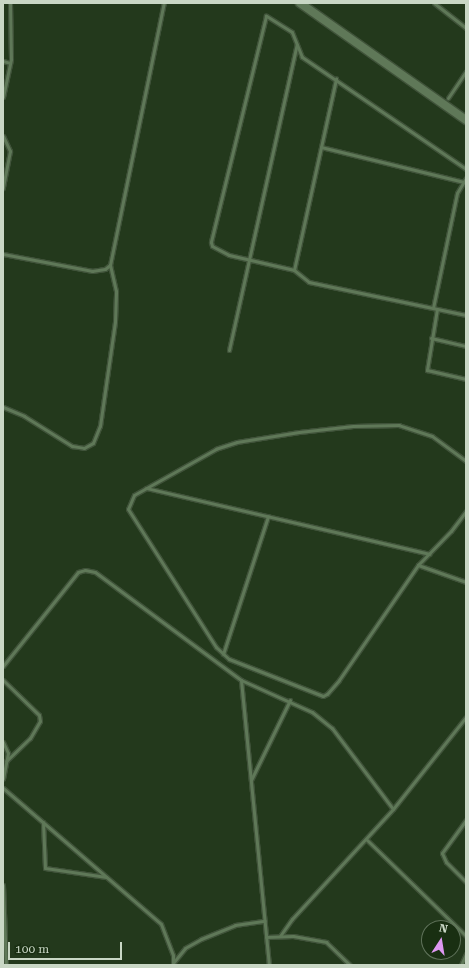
<!DOCTYPE html>
<style>
body{margin:0}
#map{position:relative;width:469px;height:968px;overflow:hidden;background:#23391c;font-family:"Roboto Serif",serif}
div>[style]{position:absolute}
[style*='--x']{left:calc(var(--x)*1px);top:calc(var(--y)*1px);width:calc(var(--w)*1px);rotate:calc(var(--a)*1deg)}
.roads{filter:drop-shadow(1px 0 #40533a) drop-shadow(-1px 0 #40533a) drop-shadow(0 1px #40533a) drop-shadow(0 -1px #40533a)}
.service>*{height:3px;margin:-1.5px;padding:0 1.5px;transform-origin:1.5px;border-radius:1.5px;background:#5f7858}
.tertiary>*{height:8px;margin:-4px;padding:0 4px;transform-origin:4px;border-radius:4px;background:#5f7858}
span{translate:-50% -50%;white-space:nowrap;text-align:center;line-height:1.15;-webkit-text-stroke:3px #192f12;paint-order:stroke}
.frame{position:absolute;inset:0;border:4px solid #c9d7c5;pointer-events:none}
.north{position:absolute;left:421px;top:920px;width:40px;height:40px;box-sizing:border-box;background:#192f12;border:1px solid #5f725a;border-radius:50%;rotate:12deg;font-size:11px;font-weight:700;line-height:16px;text-align:center;color:#c9d7c5}
.north::after{content:'';display:block;margin:auto;width:14px;height:18px;background:#de98f2;clip-path:polygon(50% 0,100% 100%,50% 72%,0 100%)}
.scale{position:absolute;left:8px;top:942px;width:114px;height:18px;box-sizing:border-box;border:2px solid #c9d7c5;border-top:0;padding-left:5px;font-size:12px;line-height:14px;white-space:nowrap;color:#c9d7c5;-webkit-text-stroke:3px #192f12;paint-order:stroke}
</style>
<div id="map">
<div class="roads">
<div class="service">
<div style="--x:434;--y:3;--w:41;--a:38"></div>
<div style="--x:3;--y:61;--w:7;--a:16"></div>
<div style="--x:3;--y:97;--w:39;--a:-78"></div>
<div style="--x:11;--y:59;--w:56;--a:-91"></div>
<div style="--x:448;--y:98;--w:32;--a:-56"></div>
<div style="--x:3;--y:136;--w:17;--a:65"></div>
<div style="--x:10;--y:151;--w:38;--a:101"></div>
<div style="--x:321;--y:147;--w:146;--a:13.8"></div>
<div style="--x:466;--y:169;--w:199;--a:-145.7"></div>
<div style="--x:302;--y:57;--w:27;--a:-112"></div>
<div style="--x:292;--y:32;--w:31;--a:-148"></div>
<div style="--x:266;--y:16;--w:233;--a:103.7"></div>
<div style="--x:211;--y:242;--w:4;--a:76"></div>
<div style="--x:212;--y:246;--w:19;--a:28"></div>
<div style="--x:229;--y:255;--w:67;--a:13"></div>
<div style="--x:294;--y:270;--w:19;--a:39"></div>
<div style="--x:309;--y:282;--w:160;--a:11.9"></div>
<div style="--x:3;--y:254;--w:91;--a:10.8"></div>
<div style="--x:92;--y:271;--w:13;--a:-9"></div>
<div style="--x:105;--y:269;--w:6;--a:-39"></div>
<div style="--x:110;--y:265;--w:268;--a:-78.4"></div>
<div style="--x:294;--y:270;--w:196;--a:-77.6"></div>
<div style="--x:433;--y:308;--w:117;--a:-78.2"></div>
<div style="--x:457;--y:193;--w:17;--a:-59"></div>
<div style="--x:437;--y:309;--w:62;--a:99.3"></div>
<div style="--x:427;--y:370;--w:40;--a:13"></div>
<div style="--x:431;--y:338;--w:36;--a:13"></div>
<div style="--x:229;--y:350;--w:313;--a:-77.5"></div>
<div style="--x:3;--y:407;--w:23;--a:23"></div>
<div style="--x:24;--y:416;--w:57;--a:32"></div>
<div style="--x:72;--y:446;--w:12;--a:9"></div>
<div style="--x:84;--y:448;--w:10;--a:-29"></div>
<div style="--x:93;--y:443;--w:18;--a:-68"></div>
<div style="--x:100;--y:426;--w:105;--a:-81.8"></div>
<div style="--x:115;--y:322;--w:31;--a:-88"></div>
<div style="--x:116;--y:291;--w:27;--a:-103"></div>
<div style="--x:466;--y:461;--w:42;--a:-143.7"></div>
<div style="--x:432;--y:436;--w:35;--a:-162"></div>
<div style="--x:399;--y:425;--w:46;--a:178.8"></div>
<div style="--x:353;--y:426;--w:54;--a:173.7"></div>
<div style="--x:299;--y:432;--w:63;--a:170.8"></div>
<div style="--x:237;--y:442;--w:22;--a:162"></div>
<div style="--x:216;--y:449;--w:94;--a:150.7"></div>
<div style="--x:134;--y:495;--w:15;--a:113"></div>
<div style="--x:128;--y:509;--w:164;--a:57.5"></div>
<div style="--x:216;--y:647;--w:18;--a:43"></div>
<div style="--x:229;--y:659;--w:101;--a:21.5"></div>
<div style="--x:323;--y:696;--w:4;--a:-27"></div>
<div style="--x:327;--y:694;--w:18;--a:-49"></div>
<div style="--x:339;--y:680;--w:140;--a:-55.5"></div>
<div style="--x:418;--y:565;--w:47;--a:-45.9"></div>
<div style="--x:451;--y:531;--w:25;--a:-53"></div>
<div style="--x:146;--y:488;--w:291;--a:13.1"></div>
<div style="--x:418;--y:565;--w:51;--a:19.5"></div>
<div style="--x:223;--y:654;--w:145;--a:-71.9"></div>
<div style="--x:3;--y:666;--w:120;--a:-51.4"></div>
<div style="--x:78;--y:572;--w:7;--a:-16"></div>
<div style="--x:85;--y:570;--w:10;--a:11"></div>
<div style="--x:95;--y:572;--w:182;--a:36.5"></div>
<div style="--x:241;--y:680;--w:78;--a:24.3"></div>
<div style="--x:312;--y:712;--w:26;--a:39"></div>
<div style="--x:332;--y:728;--w:101;--a:53"></div>
<div style="--x:3;--y:680;--w:50;--a:44.2"></div>
<div style="--x:39;--y:715;--w:6;--a:81"></div>
<div style="--x:40;--y:721;--w:20;--a:120"></div>
<div style="--x:30;--y:738;--w:33;--a:136"></div>
<div style="--x:241;--y:680;--w:286;--a:84.4"></div>
<div style="--x:3;--y:742;--w:12;--a:66"></div>
<div style="--x:8;--y:753;--w:26;--a:101"></div>
<div style="--x:251;--y:780;--w:89;--a:-64"></div>
<div style="--x:3;--y:788;--w:208;--a:40.7"></div>
<div style="--x:161;--y:924;--w:33;--a:69"></div>
<div style="--x:173;--y:955;--w:10;--a:90"></div>
<div style="--x:466;--y:820;--w:41;--a:126"></div>
<div style="--x:442;--y:853;--w:10;--a:66"></div>
<div style="--x:446;--y:862;--w:28;--a:45"></div>
<div style="--x:43;--y:822;--w:46;--a:87.5"></div>
<div style="--x:45;--y:868;--w:62;--a:8.4"></div>
<div style="--x:366;--y:839;--w:139;--a:44.1"></div>
<div style="--x:3;--y:885;--w:80;--a:87.9"></div>
<div style="--x:280;--y:936;--w:21;--a:-55"></div>
<div style="--x:292;--y:919;--w:149;--a:-47.4"></div>
<div style="--x:393;--y:809;--w:117;--a:-51.6"></div>
<div style="--x:266;--y:937;--w:27;--a:-2"></div>
<div style="--x:293;--y:936;--w:34;--a:10"></div>
<div style="--x:326;--y:942;--w:33;--a:44"></div>
<div style="--x:173;--y:963;--w:19;--a:-51"></div>
<div style="--x:185;--y:948;--w:18;--a:-29"></div>
<div style="--x:201;--y:939;--w:37;--a:-22"></div>
<div style="--x:235;--y:925;--w:30;--a:-8"></div>
<div style="--x:461;--y:965;--w:12;--a:-66"></div>
</div>
<div class="tertiary">
<div style="--x:300;--y:3;--w:203;--a:35.2"></div>
</div>
</div>
<div class="frame"></div>
<div class="north">N</div>
<div class="scale">100 m</div>
</div>
